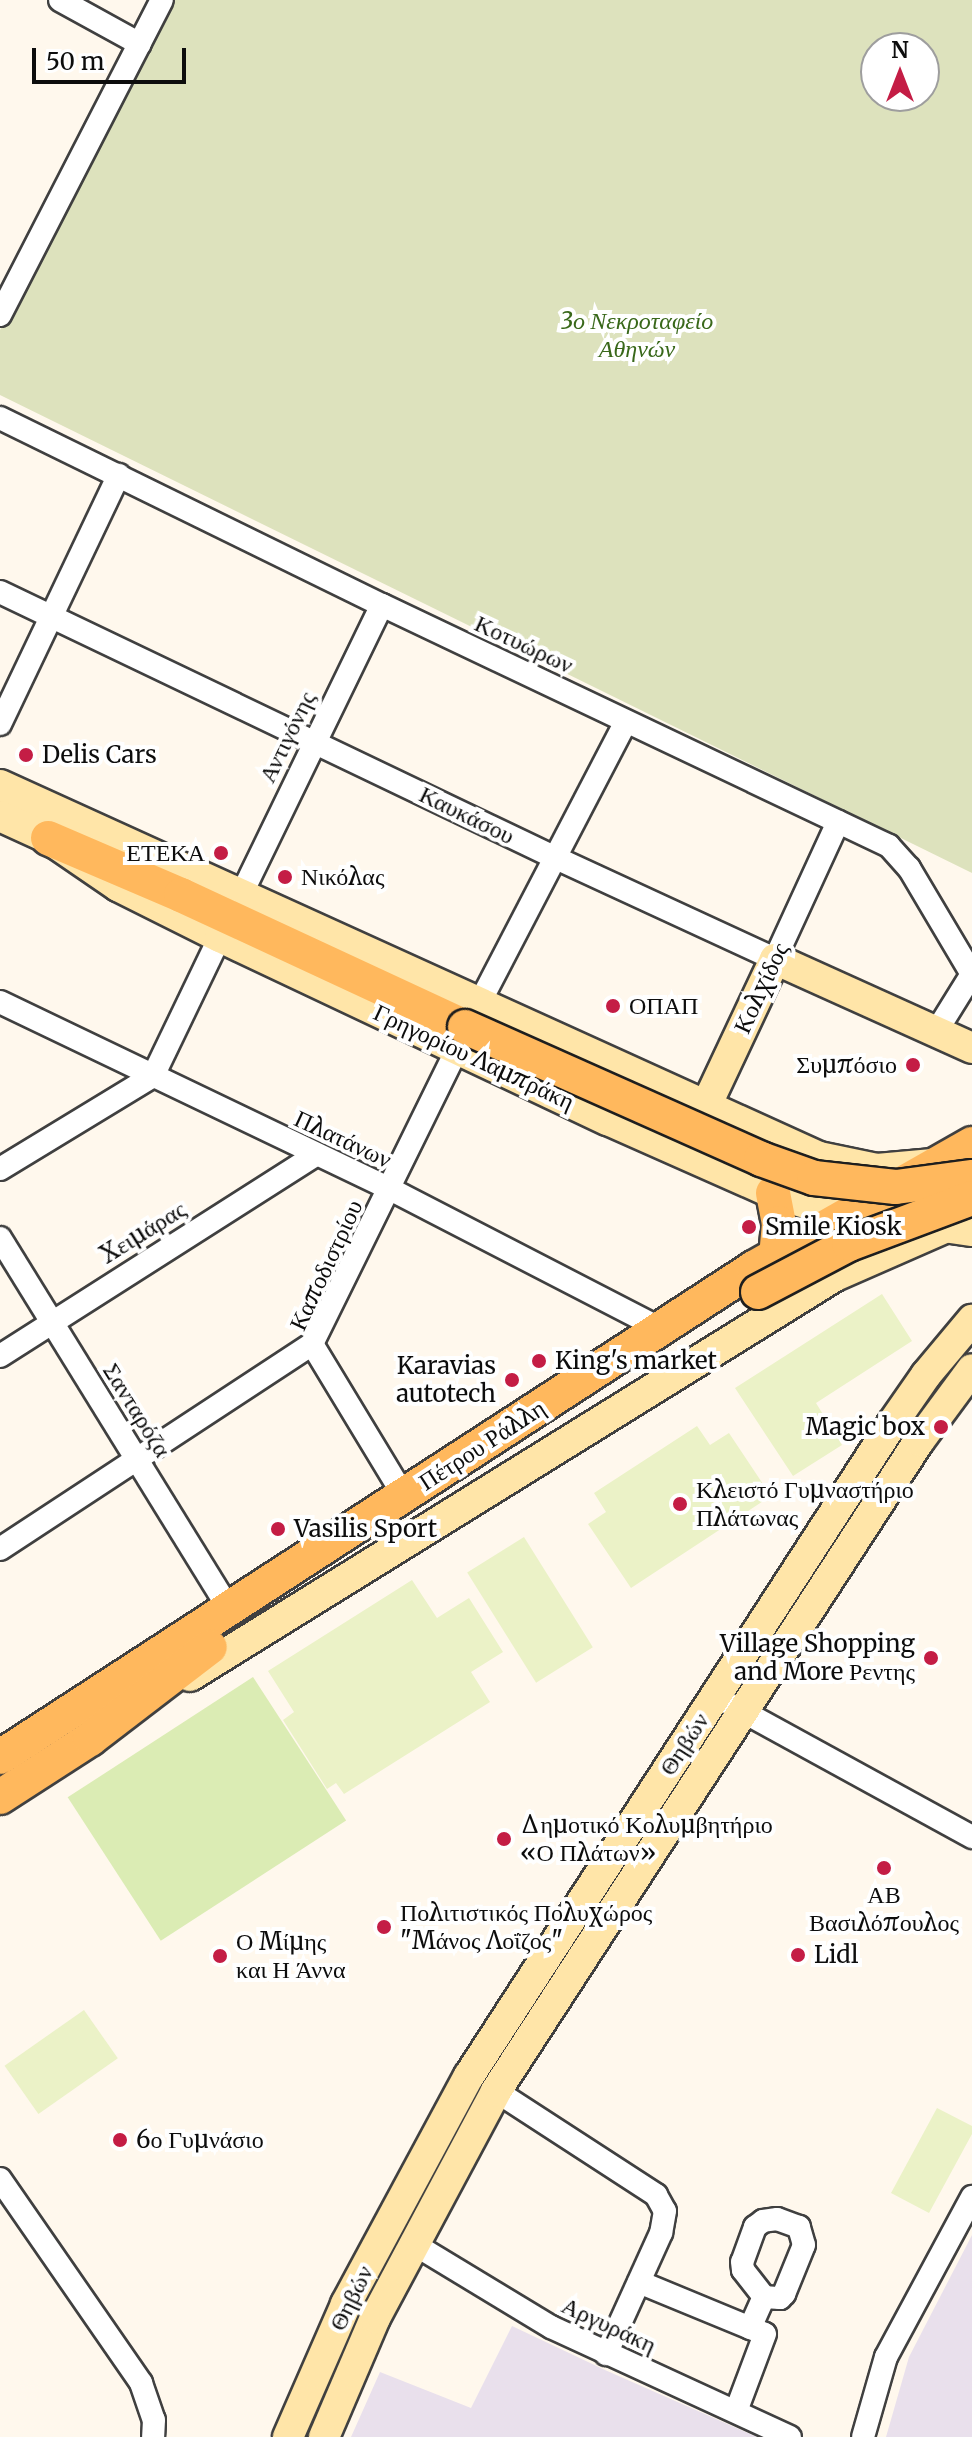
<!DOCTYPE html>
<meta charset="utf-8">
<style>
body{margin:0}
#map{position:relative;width:972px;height:2437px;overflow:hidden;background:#fff8ed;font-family:Merriweather,serif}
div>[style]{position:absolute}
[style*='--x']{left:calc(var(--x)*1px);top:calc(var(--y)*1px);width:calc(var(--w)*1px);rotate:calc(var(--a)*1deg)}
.industrial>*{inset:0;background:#e9e0ec}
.green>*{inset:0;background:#dbecb4;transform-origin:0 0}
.cemetery>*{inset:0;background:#dde2bd}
.pitch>*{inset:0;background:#ebf2c7;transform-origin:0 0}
.roads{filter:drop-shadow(2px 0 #404040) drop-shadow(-2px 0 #404040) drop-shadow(0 2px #404040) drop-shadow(0 -2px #404040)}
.street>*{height:22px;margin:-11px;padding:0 11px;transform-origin:11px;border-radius:11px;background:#fff}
.secondary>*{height:30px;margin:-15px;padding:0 15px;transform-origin:15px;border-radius:15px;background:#ffe5a8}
.primary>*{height:34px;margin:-17px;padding:0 17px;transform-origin:17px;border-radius:17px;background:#ffb85d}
.bridges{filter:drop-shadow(2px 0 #1e1e1e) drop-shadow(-2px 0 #1e1e1e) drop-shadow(0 2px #1e1e1e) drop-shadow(0 -2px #1e1e1e)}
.primary-bridge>*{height:34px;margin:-17px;padding:0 17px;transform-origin:17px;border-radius:17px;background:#ffb85d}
.dots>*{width:22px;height:22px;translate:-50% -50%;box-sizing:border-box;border:4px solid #fff;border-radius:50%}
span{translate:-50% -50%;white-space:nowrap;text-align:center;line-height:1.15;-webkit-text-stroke:8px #fff;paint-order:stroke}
.park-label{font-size:24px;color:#39681a;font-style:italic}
.street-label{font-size:24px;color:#0d0d0d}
.poi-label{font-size:24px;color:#0d0d0d}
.left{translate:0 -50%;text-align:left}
.right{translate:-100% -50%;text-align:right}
.north{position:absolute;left:860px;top:32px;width:80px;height:80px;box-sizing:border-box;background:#fff;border:2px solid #9e9e9e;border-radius:50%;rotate:0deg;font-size:22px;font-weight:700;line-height:32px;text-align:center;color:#0d0d0d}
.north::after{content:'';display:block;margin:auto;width:28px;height:36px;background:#c41d45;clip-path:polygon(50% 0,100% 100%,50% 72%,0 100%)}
.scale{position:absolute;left:32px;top:48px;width:154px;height:36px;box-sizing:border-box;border:4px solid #0d0d0d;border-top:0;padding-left:10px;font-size:24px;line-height:28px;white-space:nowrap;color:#0d0d0d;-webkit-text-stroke:6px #fff;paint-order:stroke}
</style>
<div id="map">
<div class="industrial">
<div style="clip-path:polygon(972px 2235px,972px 2437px,886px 2437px,909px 2357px)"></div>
<div style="clip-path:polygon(512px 2326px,605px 2370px,757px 2437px,351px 2437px,380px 2372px,471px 2408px)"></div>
</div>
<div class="green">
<div style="left:253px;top:1677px;width:171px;height:221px;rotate:57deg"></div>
</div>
<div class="cemetery">
<div style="clip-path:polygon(evenodd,175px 0,972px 0,972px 873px,0 395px,0 330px,175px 0,876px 48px,924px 48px,924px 96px,876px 96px,876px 48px)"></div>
</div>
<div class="pitch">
<div style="clip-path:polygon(882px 1294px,912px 1341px,816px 1403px,842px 1445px,793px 1476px,735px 1388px)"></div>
<div style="clip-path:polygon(697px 1426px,710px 1445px,729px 1433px,771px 1496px,631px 1588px,588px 1524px,606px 1512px,594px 1493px)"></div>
<div style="left:524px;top:1537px;width:130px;height:67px;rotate:58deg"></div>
<div style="clip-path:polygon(412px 1580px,437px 1618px,469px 1598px,503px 1652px,471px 1672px,490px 1702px,344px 1794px,336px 1783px,327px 1789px,283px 1720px,294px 1712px,268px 1671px)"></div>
<div style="left:84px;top:2010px;width:59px;height:97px;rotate:55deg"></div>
<div style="clip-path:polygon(937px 2108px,972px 2126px,972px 2134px,929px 2213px,891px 2193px)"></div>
</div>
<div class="roads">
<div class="street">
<div style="--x:60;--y:0;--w:91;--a:28.8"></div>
<div style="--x:0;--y:315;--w:354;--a:-62.8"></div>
<div style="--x:0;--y:418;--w:425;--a:26.1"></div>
<div style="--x:382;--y:605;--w:561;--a:25.42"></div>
<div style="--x:889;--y:846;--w:30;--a:48"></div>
<div style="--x:909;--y:868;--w:123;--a:59.3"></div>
<div style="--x:0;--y:592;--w:616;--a:25.57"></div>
<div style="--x:556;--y:858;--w:241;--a:24.8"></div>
<div style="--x:775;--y:959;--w:151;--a:-65.3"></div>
<div style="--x:0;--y:724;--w:276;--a:-64.5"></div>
<div style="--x:242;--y:893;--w:320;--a:-64.1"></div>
<div style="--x:0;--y:1002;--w:433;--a:25.6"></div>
<div style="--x:390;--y:1189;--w:305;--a:27.3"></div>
<div style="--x:480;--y:1002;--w:316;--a:-62.5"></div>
<div style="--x:936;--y:1032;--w:68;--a:-58.2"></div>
<div style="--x:0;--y:1169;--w:179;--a:-31.3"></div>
<div style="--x:153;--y:1076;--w:154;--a:-64.3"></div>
<div style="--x:0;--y:1238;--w:436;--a:58.3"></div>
<div style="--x:312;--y:1344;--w:329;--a:-63.8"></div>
<div style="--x:312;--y:1344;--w:178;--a:58.8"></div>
<div style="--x:0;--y:1356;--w:375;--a:-32.5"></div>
<div style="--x:0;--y:1549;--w:373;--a:-33.3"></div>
<div style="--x:731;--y:1705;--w:275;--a:28.7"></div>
<div style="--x:496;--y:2091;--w:191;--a:33"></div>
<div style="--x:656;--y:2195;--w:18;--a:61"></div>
<div style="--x:665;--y:2211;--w:22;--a:100"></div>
<div style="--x:661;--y:2233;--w:133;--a:114.4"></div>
<div style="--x:0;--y:2179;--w:248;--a:55.3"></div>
<div style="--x:141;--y:2383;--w:39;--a:71"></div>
<div style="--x:154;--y:2420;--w:17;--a:93"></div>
<div style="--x:414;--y:2244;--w:160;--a:31.2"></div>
<div style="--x:551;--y:2327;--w:263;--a:24.7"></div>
<div style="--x:639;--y:2282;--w:136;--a:22.4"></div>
<div style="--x:765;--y:2334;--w:82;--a:110.6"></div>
<div style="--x:750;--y:2328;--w:34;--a:-66"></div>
<div style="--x:764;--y:2297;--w:16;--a:4"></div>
<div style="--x:780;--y:2298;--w:6;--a:-45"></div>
<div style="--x:784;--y:2294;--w:53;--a:-67.8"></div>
<div style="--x:804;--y:2245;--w:19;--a:-106"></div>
<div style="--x:799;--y:2227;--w:23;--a:-160"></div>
<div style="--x:777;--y:2219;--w:14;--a:172"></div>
<div style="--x:763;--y:2221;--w:10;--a:143"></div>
<div style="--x:755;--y:2227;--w:37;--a:110"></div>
<div style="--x:742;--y:2262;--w:8;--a:83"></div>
<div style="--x:743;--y:2270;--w:34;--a:52"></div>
<div style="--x:863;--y:2437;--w:83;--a:-74"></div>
<div style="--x:886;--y:2357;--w:182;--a:-61.7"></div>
</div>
<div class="secondary">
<div style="--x:0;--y:785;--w:900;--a:24.43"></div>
<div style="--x:819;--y:1157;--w:59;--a:11.7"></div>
<div style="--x:877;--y:1169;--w:56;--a:-5.1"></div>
<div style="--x:0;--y:816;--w:53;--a:24.6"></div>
<div style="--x:48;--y:838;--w:85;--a:34.4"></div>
<div style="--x:118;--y:886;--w:114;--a:26.6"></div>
<div style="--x:220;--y:937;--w:429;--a:25.3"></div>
<div style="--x:608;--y:1120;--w:180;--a:23.9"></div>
<div style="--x:773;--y:1193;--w:58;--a:17.2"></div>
<div style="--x:828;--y:1210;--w:146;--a:8.3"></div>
<div style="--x:698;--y:1123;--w:181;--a:-64.8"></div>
<div style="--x:775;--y:959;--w:216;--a:24.3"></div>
<div style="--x:190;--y:1676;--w:759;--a:-31.81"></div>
<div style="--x:835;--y:1276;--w:117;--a:-23.7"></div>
<div style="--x:288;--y:2437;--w:145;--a:-66.4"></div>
<div style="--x:346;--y:2304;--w:259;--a:-61.7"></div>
<div style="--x:469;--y:2076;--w:777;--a:-57.03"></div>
<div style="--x:892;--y:1424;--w:60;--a:-55.2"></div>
<div style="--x:926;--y:1375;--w:72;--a:-50.1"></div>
<div style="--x:324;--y:2437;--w:129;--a:-66.8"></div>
<div style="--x:375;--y:2318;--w:257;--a:-61.9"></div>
<div style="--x:496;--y:2091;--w:776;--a:-56.95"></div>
<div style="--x:919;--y:1441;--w:89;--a:-53.6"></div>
</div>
<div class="primary">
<div style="--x:48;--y:838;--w:145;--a:23.2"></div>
<div style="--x:181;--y:895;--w:313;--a:24.9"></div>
<div style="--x:773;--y:1193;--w:31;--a:79"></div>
<div style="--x:779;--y:1223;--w:33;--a:95"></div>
<div style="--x:0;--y:1757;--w:899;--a:-32.97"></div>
<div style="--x:754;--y:1268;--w:251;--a:-29.6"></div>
<div style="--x:0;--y:1797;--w:107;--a:-32.8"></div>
<div style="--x:90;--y:1739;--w:151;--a:-37.5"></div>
</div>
</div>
<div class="bridges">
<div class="primary-bridge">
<div style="--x:465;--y:1027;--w:324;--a:24"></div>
<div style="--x:761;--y:1159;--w:56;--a:19.7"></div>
<div style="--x:814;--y:1178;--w:82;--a:6.3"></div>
<div style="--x:896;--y:1187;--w:77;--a:-7.5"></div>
<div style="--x:758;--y:1292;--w:103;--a:-27.8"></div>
<div style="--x:849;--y:1244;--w:131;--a:-20.5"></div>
</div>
</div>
<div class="dots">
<div style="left:26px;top:755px;background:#c41d45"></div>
<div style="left:221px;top:853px;background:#c41d45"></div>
<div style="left:285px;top:877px;background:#c41d45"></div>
<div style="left:613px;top:1006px;background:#c41d45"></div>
<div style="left:913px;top:1065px;background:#c41d45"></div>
<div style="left:749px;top:1227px;background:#c41d45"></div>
<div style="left:539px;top:1361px;background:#c41d45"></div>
<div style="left:512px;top:1380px;background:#c41d45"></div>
<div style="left:941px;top:1427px;background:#c41d45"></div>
<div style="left:680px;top:1504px;background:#c41d45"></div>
<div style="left:278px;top:1529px;background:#c41d45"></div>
<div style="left:931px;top:1658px;background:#c41d45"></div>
<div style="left:504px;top:1839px;background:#c41d45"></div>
<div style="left:884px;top:1868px;background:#c41d45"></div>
<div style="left:384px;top:1927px;background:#c41d45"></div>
<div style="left:798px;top:1955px;background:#c41d45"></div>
<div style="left:220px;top:1956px;background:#c41d45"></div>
<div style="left:120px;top:2140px;background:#c41d45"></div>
</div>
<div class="park-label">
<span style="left:637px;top:335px">3ο Νεκροταφείο<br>Αθηνών</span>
</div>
<div class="street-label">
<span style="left:524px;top:644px;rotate:25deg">Κοτυώρων</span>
<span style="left:287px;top:737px;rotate:-64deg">Αντιγόνης</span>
<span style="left:467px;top:815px;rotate:26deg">Καυκάσου</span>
<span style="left:761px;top:988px;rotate:-65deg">Κολχίδος</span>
<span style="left:474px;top:1057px;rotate:25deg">Γρηγορίου Λαμπράκη</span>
<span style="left:343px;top:1139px;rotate:25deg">Πλατάνων</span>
<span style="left:143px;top:1232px;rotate:-32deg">Χειμάρας</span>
<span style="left:326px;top:1265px;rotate:-65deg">Καποδιστρίου</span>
<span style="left:137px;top:1410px;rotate:58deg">Σανταρόζα</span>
<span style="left:482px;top:1445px;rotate:-33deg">Πέτρου Ράλλη</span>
<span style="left:684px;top:1744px;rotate:-57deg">Θηβών</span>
<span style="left:351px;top:2298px;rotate:-64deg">Θηβών</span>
<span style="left:609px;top:2325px;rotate:25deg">Αργυράκη</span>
</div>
<div class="poi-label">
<span class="left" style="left:42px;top:755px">Delis Cars</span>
<span class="right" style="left:205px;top:853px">ΕΤΕΚΑ</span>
<span class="left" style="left:301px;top:877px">Νικόλας</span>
<span class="left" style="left:629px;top:1006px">ΟΠΑΠ</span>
<span class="right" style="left:897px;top:1065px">Συμπόσιο</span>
<span class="left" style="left:765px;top:1227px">Smile Kiosk</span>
<span class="left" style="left:555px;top:1361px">King's market</span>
<span class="right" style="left:496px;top:1380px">Karavias<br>autotech</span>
<span class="right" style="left:925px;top:1427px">Magic box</span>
<span class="left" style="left:696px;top:1504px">Κλειστό Γυμναστήριο<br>Πλάτωνας</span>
<span class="left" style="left:294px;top:1529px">Vasilis Sport</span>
<span class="right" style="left:915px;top:1658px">Village Shopping<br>and More Ρεντης</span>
<span class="left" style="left:520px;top:1839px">Δημοτικό Κολυμβητήριο<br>«Ο Πλάτων»</span>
<span style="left:884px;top:1909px">ΑΒ<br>Βασιλόπουλος</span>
<span class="left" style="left:400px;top:1927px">Πολιτιστικός Πολυχώρος<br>"Μάνος Λοΐζος"</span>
<span class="left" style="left:236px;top:1956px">Ο Μίμης<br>και Η Άννα</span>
<span class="left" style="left:814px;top:1955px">Lidl</span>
<span class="left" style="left:136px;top:2140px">6ο Γυμνάσιο</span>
</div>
<div class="north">N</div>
<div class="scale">50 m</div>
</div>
